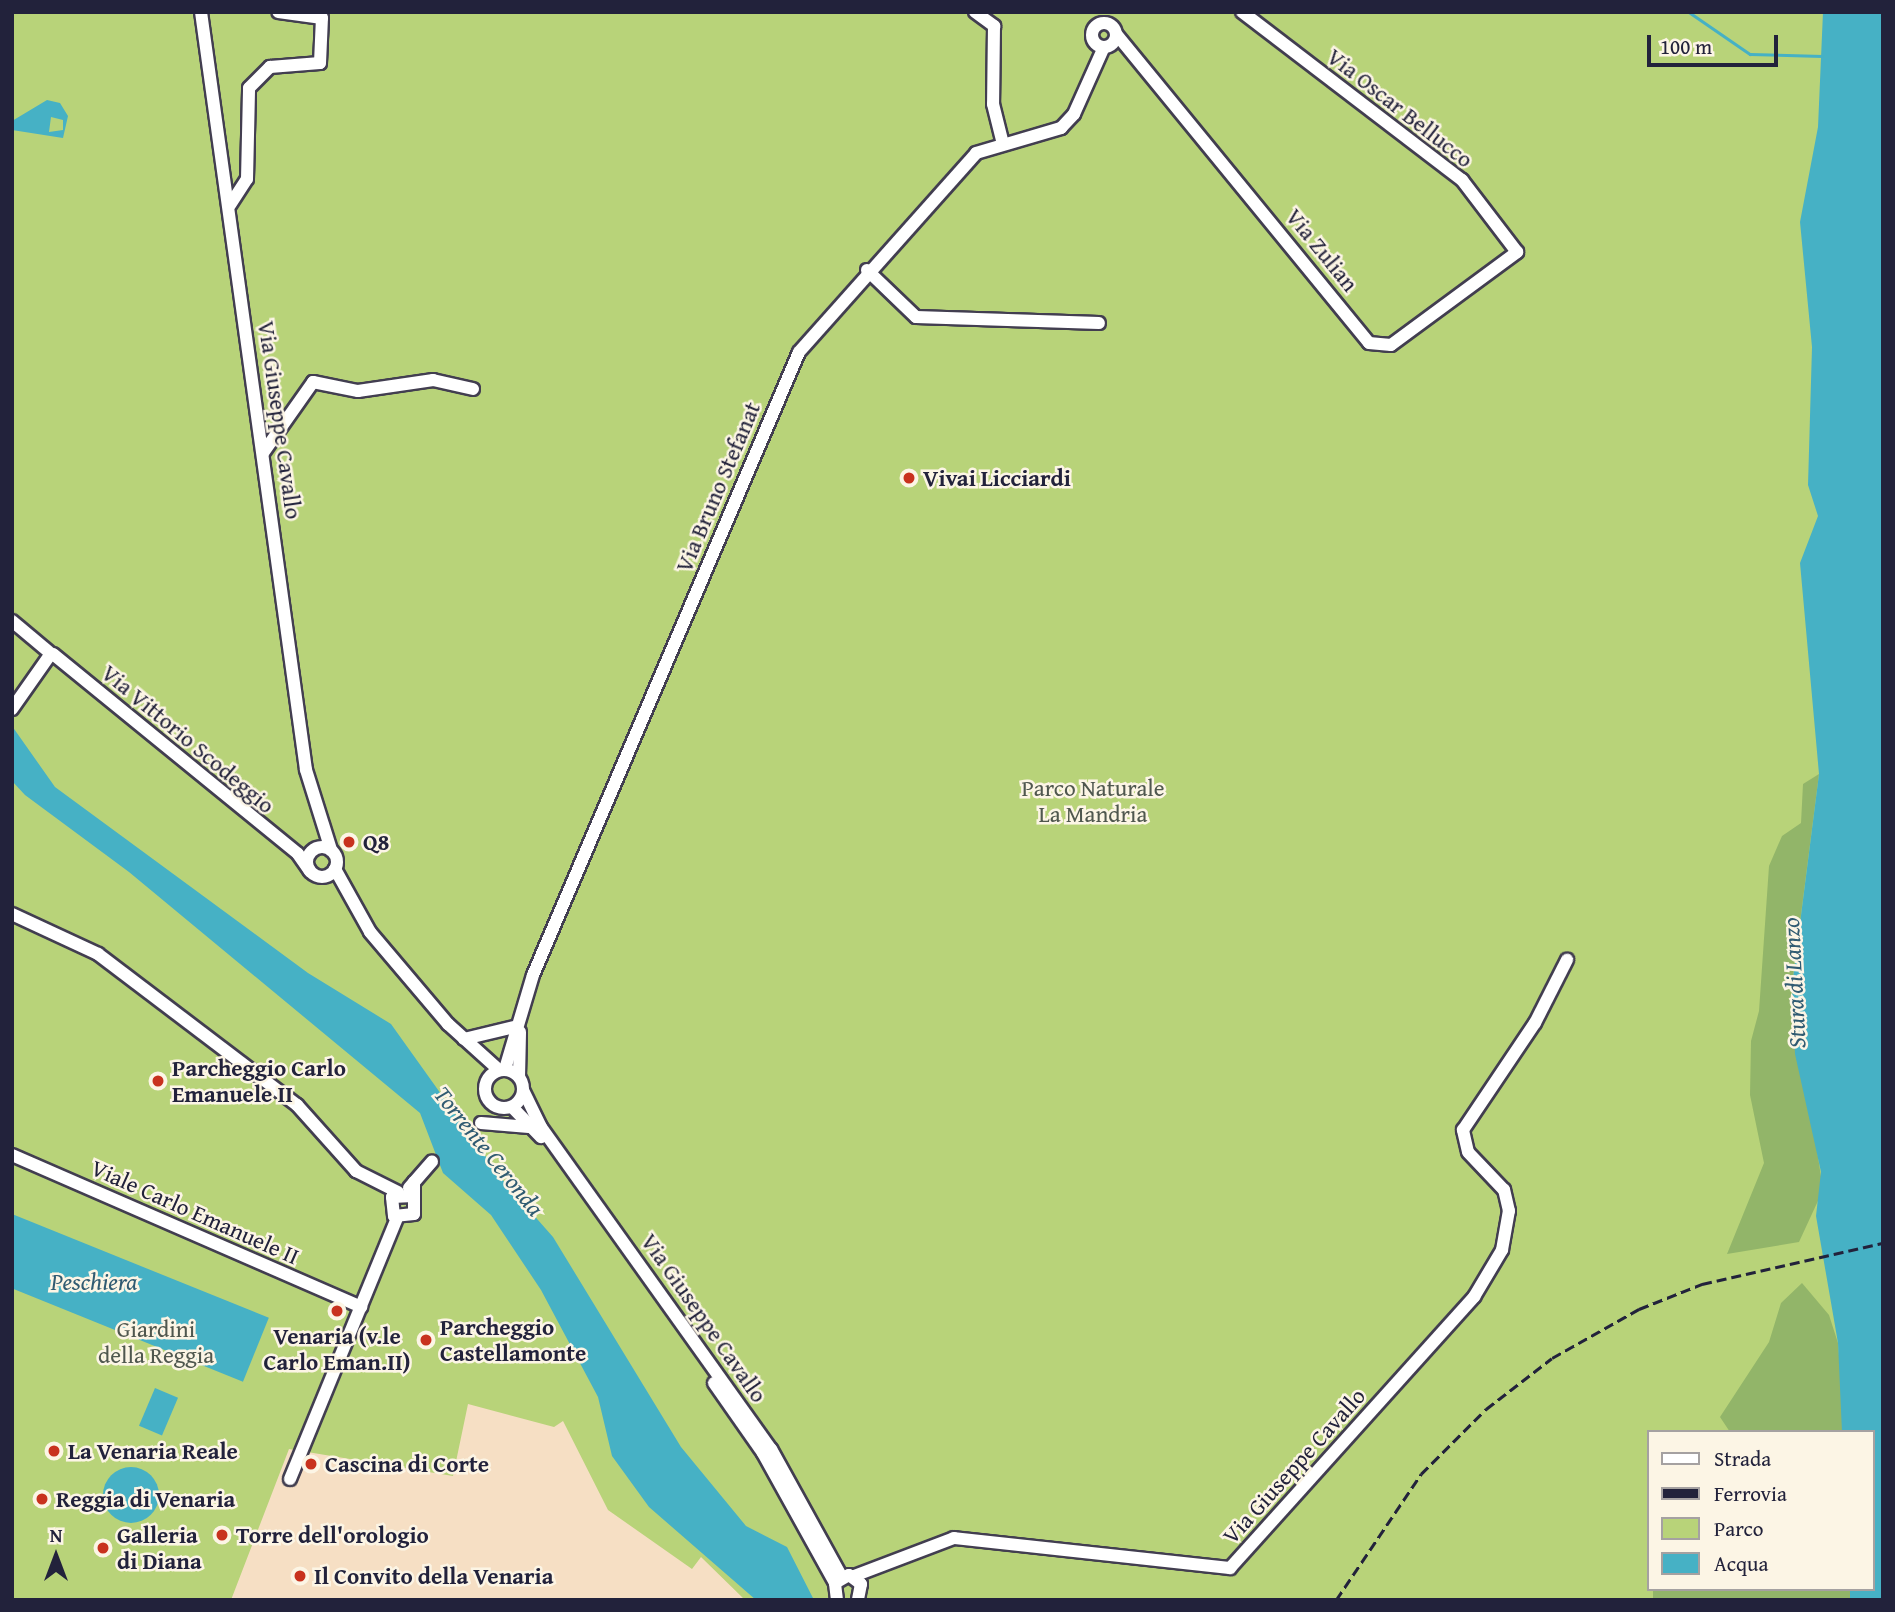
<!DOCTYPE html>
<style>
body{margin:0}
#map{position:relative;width:1895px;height:1612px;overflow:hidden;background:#f6dfc4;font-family:"Gentium Book Plus",serif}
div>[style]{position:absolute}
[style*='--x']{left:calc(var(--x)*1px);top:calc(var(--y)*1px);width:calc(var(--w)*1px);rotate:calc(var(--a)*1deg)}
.green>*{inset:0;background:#b8d379}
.forest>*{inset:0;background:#92b569;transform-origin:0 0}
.water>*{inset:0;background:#46b1c5;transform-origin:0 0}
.round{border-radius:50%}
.stream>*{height:2.5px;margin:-1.25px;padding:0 1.25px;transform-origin:1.25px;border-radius:1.25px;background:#46b1c5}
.roads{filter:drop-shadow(2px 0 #423e50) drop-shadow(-2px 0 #423e50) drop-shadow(0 2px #423e50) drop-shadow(0 -2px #423e50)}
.minor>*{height:12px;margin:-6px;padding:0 6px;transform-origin:6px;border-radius:6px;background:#fff}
.minor>.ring{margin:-6px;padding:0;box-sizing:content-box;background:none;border:12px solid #fff;border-radius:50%}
.rail>*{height:2.5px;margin-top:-1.25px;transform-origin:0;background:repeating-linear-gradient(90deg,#22223b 0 10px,transparent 0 15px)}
.dots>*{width:19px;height:19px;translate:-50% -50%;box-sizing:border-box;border:4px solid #fcf5e5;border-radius:50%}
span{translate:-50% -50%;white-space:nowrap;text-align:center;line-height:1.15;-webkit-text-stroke:5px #fcf5e5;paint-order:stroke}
.street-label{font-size:23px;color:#22223b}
.poi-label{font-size:23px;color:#22223b;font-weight:700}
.left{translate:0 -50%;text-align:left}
.park-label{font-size:23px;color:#4f574e}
.water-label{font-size:24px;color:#305b72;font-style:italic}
.frame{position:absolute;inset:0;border:14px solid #22223b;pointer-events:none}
.legend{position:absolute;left:1647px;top:1430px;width:228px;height:161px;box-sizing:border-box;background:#fcf5e5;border:2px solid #a5a1a1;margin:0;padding:9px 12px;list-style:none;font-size:21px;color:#22223b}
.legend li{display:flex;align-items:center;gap:14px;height:35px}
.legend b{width:35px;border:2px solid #a5a1a1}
.north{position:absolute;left:21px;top:1521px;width:70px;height:70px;-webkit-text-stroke:5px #fcf5e5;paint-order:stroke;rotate:0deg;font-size:19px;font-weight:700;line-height:28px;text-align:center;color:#22223b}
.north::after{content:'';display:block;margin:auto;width:24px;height:32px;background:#22223b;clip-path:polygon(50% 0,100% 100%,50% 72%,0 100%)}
.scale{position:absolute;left:1647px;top:35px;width:131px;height:32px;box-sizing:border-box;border:4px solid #22223b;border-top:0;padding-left:9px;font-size:21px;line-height:24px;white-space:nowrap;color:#22223b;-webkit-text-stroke:5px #fcf5e5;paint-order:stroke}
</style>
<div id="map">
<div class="green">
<div style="clip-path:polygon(evenodd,12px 12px,1883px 12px,1883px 1600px,745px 1600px,701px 1557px,692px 1569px,608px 1510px,563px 1421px,554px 1427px,468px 1404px,453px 1476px,289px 1449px,231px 1600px,12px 1600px,12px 12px,1648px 1432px,1872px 1432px,1872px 1589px,1648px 1589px,1648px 1432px)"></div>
</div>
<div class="forest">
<div style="clip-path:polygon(1819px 774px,1792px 985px,1823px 1190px,1799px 1242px,1727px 1254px,1764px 1163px,1750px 1095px,1751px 1041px,1759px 1011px,1769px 866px,1782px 836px,1801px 823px,1803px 784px)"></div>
<div style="clip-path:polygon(1802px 1283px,1829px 1315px,1838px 1343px,1845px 1432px,1730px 1432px,1720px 1417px,1769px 1342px,1781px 1303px)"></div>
<div style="left:1653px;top:1589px;width:198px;height:14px"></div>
</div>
<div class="water">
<div style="clip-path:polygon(1823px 12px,1883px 12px,1883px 1600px,1850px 1600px,1850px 1589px,1872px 1589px,1872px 1432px,1842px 1432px,1838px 1343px,1816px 1216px,1821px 1172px,1795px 1054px,1792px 986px,1819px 774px,1800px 563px,1818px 516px,1808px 485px,1812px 347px,1800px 222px,1818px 127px)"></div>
<div style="clip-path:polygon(evenodd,47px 100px,60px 103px,68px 116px,63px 138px,12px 130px,12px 121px,47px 100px,51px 117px,63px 120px,63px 130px,49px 132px,51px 117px)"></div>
<div style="clip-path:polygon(12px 726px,55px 787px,308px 973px,391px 1024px,501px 1178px,553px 1237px,681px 1447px,746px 1526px,787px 1547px,814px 1600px,756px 1600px,649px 1507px,612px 1456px,598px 1397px,541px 1290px,491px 1215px,443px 1173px,420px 1113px,129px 872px,25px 795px,12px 781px)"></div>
<div style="left:12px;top:1214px;width:277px;height:69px;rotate:22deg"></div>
<div style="left:155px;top:1388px;width:25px;height:41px;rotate:23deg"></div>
<div class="round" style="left:103px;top:1467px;width:56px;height:56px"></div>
</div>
<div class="stream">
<div style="--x:1689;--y:12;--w:74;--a:34.5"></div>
<div style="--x:1750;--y:54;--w:72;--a:1.6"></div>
</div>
<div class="roads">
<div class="minor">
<div style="--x:201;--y:12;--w:765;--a:82.11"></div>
<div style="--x:306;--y:770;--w:84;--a:72.6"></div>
<div style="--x:975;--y:12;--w:24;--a:36"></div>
<div style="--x:994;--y:26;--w:78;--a:90.7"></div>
<div style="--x:993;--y:104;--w:41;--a:76"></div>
<div class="ring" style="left:1092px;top:23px;width:12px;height:12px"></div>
<div style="--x:1117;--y:35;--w:398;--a:50.7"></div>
<div style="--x:1369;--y:343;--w:22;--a:5"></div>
<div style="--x:1391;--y:345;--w:157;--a:-36.4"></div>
<div style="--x:1517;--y:252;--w:91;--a:-127.4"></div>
<div style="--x:1462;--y:180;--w:277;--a:-142.6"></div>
<div style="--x:230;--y:205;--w:31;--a:-57"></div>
<div style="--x:247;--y:179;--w:91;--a:-88.7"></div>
<div style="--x:249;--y:88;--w:30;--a:-45"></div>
<div style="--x:270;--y:67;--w:50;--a:-4.6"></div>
<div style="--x:320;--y:63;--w:45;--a:-87.5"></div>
<div style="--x:322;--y:18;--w:44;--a:-172.2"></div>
<div style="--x:867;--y:270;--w:68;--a:43.8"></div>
<div style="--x:916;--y:317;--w:183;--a:1.9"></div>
<div style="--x:263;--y:453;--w:87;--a:-54.8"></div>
<div style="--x:313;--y:382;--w:46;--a:11.3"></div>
<div style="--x:358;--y:391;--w:76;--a:-8.3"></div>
<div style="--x:433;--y:380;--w:41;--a:12.7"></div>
<div style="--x:12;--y:621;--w:48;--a:40"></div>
<div style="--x:53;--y:654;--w:316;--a:39.2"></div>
<div style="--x:298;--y:854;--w:21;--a:55"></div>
<div style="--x:12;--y:709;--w:66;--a:-54.9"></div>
<div class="ring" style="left:307px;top:847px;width:18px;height:18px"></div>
<div style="--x:335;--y:869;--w:72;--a:60.9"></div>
<div style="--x:370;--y:932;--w:121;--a:49.7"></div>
<div style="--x:448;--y:1024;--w:69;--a:42"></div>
<div style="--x:12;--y:914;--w:95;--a:24.9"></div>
<div style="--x:98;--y:954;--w:250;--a:37.2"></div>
<div style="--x:297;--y:1105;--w:89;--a:48.2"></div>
<div style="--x:356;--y:1171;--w:47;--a:26.6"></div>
<div style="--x:464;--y:1039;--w:51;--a:-13.5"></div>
<div style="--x:505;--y:1069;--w:98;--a:-73.4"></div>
<div style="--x:533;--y:975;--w:677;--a:-66.88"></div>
<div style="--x:799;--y:352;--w:266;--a:-48.3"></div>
<div style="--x:976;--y:153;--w:89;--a:-16.4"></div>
<div style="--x:1061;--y:128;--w:19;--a:-47"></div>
<div style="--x:1074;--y:114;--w:73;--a:-65.9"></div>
<div class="ring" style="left:485px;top:1070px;width:26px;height:26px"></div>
<div style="--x:519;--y:1077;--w:45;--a:-88.7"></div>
<div style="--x:523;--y:1090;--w:41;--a:64.1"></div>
<div style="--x:541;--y:1127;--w:396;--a:54.5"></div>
<div style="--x:771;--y:1449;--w:145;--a:61.1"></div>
<div style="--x:512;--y:1107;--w:42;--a:46"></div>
<div style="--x:481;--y:1123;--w:48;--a:4.8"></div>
<div style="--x:12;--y:1155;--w:381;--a:23.5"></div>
<div style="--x:409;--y:1188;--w:35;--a:-49"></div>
<div style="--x:413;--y:1196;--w:21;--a:177"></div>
<div style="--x:392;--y:1197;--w:19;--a:84"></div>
<div style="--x:394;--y:1216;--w:20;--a:-6"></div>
<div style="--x:414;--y:1214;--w:32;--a:-90"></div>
<div style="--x:714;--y:1383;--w:85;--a:55"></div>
<div style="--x:763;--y:1453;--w:149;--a:61"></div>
<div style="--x:290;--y:1479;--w:282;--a:-67.7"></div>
<div style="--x:854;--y:1576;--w:107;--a:-20.8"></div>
<div style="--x:954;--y:1538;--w:278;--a:6.2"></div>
<div style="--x:1230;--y:1568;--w:365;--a:-48"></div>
<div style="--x:1474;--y:1297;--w:55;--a:-59.2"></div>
<div style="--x:1502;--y:1250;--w:40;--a:-80"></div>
<div style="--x:1509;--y:1211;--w:22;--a:-103"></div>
<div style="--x:1504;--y:1190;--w:52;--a:-133.5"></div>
<div style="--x:1468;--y:1152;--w:23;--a:-103"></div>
<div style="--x:1463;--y:1130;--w:129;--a:-56.1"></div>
<div style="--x:1535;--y:1023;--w:71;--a:-63.1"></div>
<div style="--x:837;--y:1600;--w:17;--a:-97"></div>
<div style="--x:835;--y:1583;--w:16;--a:-30"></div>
<div style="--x:849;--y:1575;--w:15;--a:37"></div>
<div style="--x:861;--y:1584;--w:16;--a:101"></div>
</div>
</div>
<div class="rail">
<div style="--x:1336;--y:1600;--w:152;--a:-56"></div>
<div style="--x:1421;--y:1474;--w:92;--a:-45"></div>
<div style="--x:1486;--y:1409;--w:83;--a:-37.7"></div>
<div style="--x:1552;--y:1358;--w:100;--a:-29.4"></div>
<div style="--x:1639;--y:1309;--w:68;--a:-21.6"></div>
<div style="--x:1702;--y:1284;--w:186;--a:-12.8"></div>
</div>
<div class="dots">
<div style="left:909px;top:478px;background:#c8321e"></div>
<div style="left:349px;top:842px;background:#c8321e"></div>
<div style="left:158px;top:1081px;background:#c8321e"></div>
<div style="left:337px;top:1311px;background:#c8321e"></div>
<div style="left:426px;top:1340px;background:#c8321e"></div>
<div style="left:54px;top:1451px;background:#c8321e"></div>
<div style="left:311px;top:1464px;background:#c8321e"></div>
<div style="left:42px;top:1499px;background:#c8321e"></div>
<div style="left:222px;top:1535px;background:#c8321e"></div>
<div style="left:103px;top:1548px;background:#c8321e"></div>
<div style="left:300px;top:1576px;background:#c8321e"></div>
</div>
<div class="street-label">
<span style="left:1400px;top:108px;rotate:38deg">Via Oscar Bellucco</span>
<span style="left:1322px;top:250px;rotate:51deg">Via Zulian</span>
<span style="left:280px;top:420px;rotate:82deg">Via Giuseppe Cavallo</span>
<span style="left:718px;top:487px;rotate:-67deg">Via Bruno Stefanat</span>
<span style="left:188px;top:739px;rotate:40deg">Via Vittorio Scodeggio</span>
<span style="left:195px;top:1212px;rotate:24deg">Viale Carlo Emanuele II</span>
<span style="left:704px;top:1318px;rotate:55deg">Via Giuseppe Cavallo</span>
<span style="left:1294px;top:1466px;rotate:-48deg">Via Giuseppe Cavallo</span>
</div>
<div class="poi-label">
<span class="left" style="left:923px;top:478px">Vivai Licciardi</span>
<span class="left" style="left:363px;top:842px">Q8</span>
<span class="left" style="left:172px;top:1081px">Parcheggio Carlo<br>Emanuele II</span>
<span class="left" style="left:440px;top:1340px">Parcheggio<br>Castellamonte</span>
<span style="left:337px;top:1349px">Venaria (v.le<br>Carlo Eman.II)</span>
<span class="left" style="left:68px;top:1451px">La Venaria Reale</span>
<span class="left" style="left:325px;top:1464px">Cascina di Corte</span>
<span class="left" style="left:56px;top:1499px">Reggia di Venaria</span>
<span class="left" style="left:117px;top:1548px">Galleria<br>di Diana</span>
<span class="left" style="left:236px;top:1535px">Torre dell'orologio</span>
<span class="left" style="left:314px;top:1576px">Il Convito della Venaria</span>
</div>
<div class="park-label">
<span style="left:1093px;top:801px">Parco Naturale<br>La Mandria</span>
<span style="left:156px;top:1342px">Giardini<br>della Reggia</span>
</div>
<div class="water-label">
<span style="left:1794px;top:983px;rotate:-93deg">Stura di Lanzo</span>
<span style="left:489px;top:1151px;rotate:51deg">Torrente Ceronda</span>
<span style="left:94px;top:1282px">Peschiera</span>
</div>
<div class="frame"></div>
<ul class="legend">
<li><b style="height:9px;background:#fff"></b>Strada</li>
<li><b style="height:9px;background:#22223b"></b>Ferrovia</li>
<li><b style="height:19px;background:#b8d379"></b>Parco</li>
<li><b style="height:19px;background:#46b1c5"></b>Acqua</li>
</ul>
<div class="north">N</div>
<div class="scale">100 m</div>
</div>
